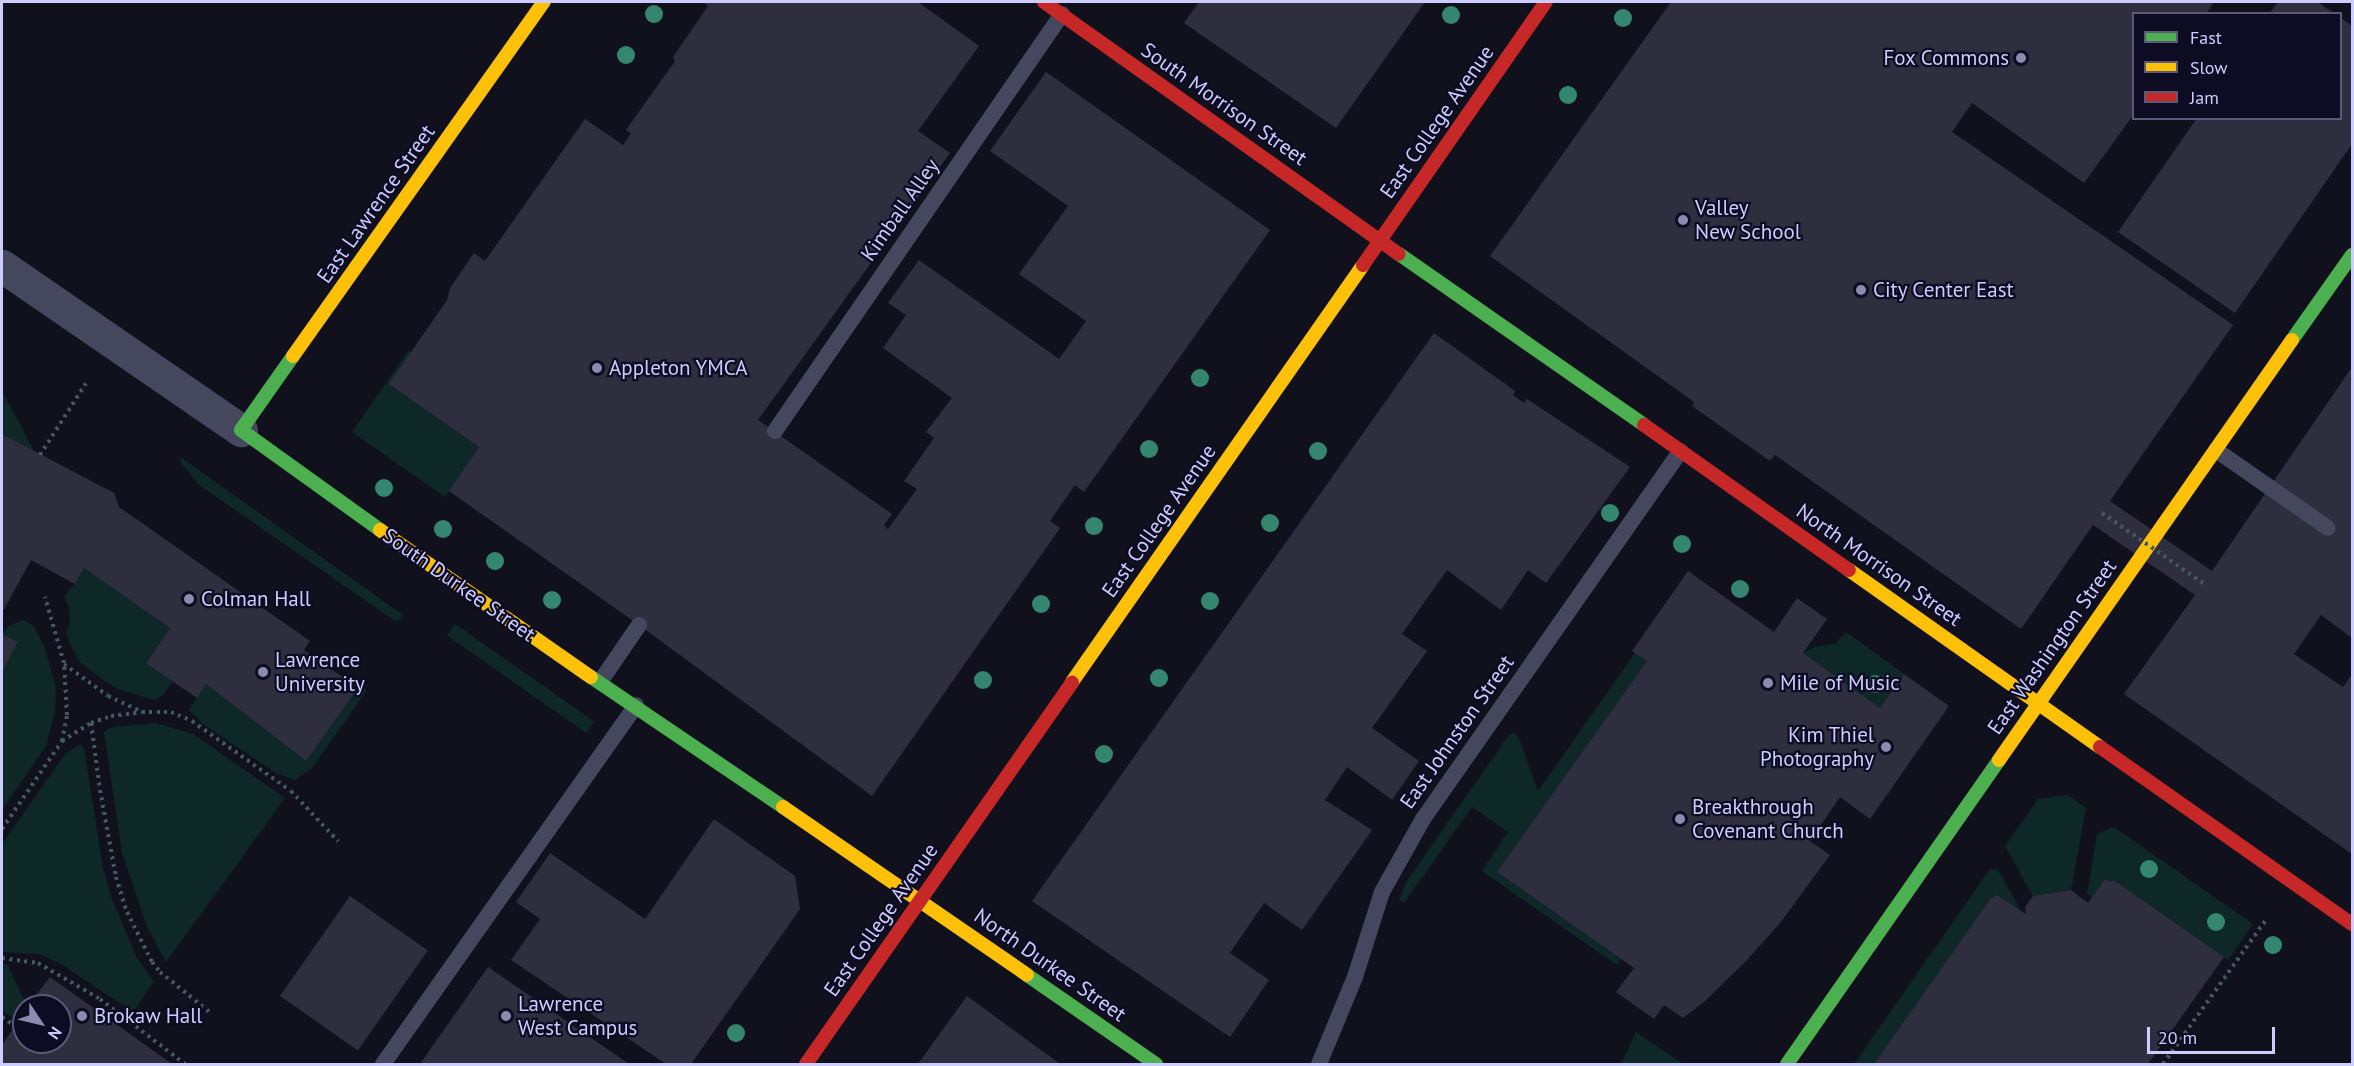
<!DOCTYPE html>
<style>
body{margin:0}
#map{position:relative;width:2354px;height:1066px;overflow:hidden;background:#11111d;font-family:"PT Sans",sans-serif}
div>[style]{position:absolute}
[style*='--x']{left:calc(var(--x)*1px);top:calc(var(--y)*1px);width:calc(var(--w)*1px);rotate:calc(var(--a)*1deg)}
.green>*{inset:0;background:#0e2827;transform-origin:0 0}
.building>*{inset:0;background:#2f2e3f;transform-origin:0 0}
.path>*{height:4px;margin-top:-2px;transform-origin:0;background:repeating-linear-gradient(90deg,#445864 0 3px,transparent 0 7.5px)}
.lane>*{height:16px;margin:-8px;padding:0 8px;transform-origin:8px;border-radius:8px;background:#45475e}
.street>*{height:33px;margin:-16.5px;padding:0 16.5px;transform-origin:16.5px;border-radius:16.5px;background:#45475e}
.fast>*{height:14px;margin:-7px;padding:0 7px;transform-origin:7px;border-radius:7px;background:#4caf50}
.slow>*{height:14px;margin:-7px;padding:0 7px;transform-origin:7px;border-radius:7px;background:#ffc107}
.jam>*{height:14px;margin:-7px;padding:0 7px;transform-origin:7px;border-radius:7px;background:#c62828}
.path-bridge>*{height:4px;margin-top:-2px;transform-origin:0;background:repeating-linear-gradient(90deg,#445864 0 3px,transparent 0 7.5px)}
.trees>*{width:18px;height:18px;margin:-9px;border-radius:50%;background:#34876e}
.dots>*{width:16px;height:16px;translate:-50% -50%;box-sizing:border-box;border:3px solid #0d0c22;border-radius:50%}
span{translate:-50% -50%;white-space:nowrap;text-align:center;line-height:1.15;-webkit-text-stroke:4.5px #0d0c22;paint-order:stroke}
.poi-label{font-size:21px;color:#cdccff}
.right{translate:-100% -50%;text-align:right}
.left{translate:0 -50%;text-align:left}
.street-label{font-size:21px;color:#cdccff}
.frame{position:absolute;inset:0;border:3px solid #cdccff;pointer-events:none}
.legend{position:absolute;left:2132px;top:12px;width:210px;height:108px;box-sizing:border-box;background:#0d0c22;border:2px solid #5a597a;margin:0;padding:8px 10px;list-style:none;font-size:18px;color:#cdccff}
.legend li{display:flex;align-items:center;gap:12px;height:30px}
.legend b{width:30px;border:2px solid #5a597a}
.north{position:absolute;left:12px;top:994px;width:60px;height:60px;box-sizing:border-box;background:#0d0c22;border:2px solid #5a597a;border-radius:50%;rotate:125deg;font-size:16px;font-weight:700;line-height:24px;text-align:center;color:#cdccff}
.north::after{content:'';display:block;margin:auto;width:21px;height:27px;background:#8b8bb0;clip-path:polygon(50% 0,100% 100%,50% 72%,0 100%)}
.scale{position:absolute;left:2147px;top:1027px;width:128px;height:27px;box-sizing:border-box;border:3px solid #cdccff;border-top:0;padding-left:8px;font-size:18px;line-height:21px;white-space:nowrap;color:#cdccff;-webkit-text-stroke:4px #0d0c22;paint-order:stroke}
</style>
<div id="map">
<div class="green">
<div style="clip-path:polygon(409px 350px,431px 366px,409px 398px,479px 447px,445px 497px,352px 432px)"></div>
<div style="clip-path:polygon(2px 391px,34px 451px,2px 434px)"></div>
<div style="clip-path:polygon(179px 456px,403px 615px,400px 619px,395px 621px,198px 484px,182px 464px)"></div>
<div style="clip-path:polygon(84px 568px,170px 628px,146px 662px,173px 681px,164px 694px,155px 700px,120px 690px,103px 680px,80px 662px,71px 646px,66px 632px,70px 622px,69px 607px,64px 596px,75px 584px)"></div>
<div style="clip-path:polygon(23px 620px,33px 625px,44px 646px,56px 688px,55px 711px,46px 746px,2px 810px,2px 672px,18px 642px,2px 634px,9px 626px)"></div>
<div style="left:455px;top:624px;width:170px;height:14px;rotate:35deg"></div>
<div style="clip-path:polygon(1846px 632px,1904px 674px,1880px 708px,1803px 653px,1814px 647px,1835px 644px)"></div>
<div style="clip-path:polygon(1635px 653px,1647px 661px,1497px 872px,1621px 959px,1617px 965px,1482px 871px,1508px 832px,1472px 807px,1404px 903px,1399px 900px,1406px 882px,1509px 735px,1513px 733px,1518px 736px,1538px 791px)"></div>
<div style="clip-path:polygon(206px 684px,306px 761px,360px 685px,367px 690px,312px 768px,295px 780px,276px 773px,203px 724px,189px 710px)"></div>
<div style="clip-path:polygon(156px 723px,193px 734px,285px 798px,166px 962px,147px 927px,122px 853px,104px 732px,113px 727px)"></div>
<div style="clip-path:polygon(81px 744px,84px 748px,103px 868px,112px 899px,137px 958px,154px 981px,133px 1012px,61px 964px,39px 954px,2px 952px,2px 844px,65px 754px)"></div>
<div style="clip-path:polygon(2068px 795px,2086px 808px,2071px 890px,2033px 896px,2005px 846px,2038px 799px)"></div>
<div style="clip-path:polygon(2114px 827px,2253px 924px,2228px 960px,2115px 881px,2104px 880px,2092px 897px,2087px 894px,2097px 834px)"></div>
<div style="clip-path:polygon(1990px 869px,1998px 870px,2021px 911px,1998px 895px,1991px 898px,1874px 1064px,1854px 1064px)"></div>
<div style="clip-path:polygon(2px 964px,7px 964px,27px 1006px,24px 1006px,24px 1012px,17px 1021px,2px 1010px)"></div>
<div style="clip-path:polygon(1636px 1032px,1683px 1064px,1621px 1064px)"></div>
</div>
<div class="building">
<div style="clip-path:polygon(702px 2px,918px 2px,979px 46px,918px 131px,950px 153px,758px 420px,892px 514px,884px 525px,888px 529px,917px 489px,904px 481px,934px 438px,926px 432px,952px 398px,883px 348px,906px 315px,888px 303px,919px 260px,1059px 359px,1086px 321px,1019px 274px,1068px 206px,990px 151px,1046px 72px,1270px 230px,1084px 492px,1075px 485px,1050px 521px,1060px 528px,872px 796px,639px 625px,449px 491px,479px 447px,389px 384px,447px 300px,450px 288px,474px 253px,485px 261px,585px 119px,623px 145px,631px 133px,626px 130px,675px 61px,673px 57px,708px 6px)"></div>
<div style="clip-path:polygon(1199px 2px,1425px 2px,1336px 128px,1184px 23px)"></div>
<div style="clip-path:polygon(1671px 2px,2214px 2px,2206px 14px,2134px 14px,2134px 114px,2084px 183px,1972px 103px,1952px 132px,2233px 325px,2110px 501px,2212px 571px,2352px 367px,2352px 638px,2321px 615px,2294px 654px,2343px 687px,2352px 674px,2352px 854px,2124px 694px,2195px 595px,2093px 525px,2021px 629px,1775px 455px,1770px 461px,1692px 406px,1694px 402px,1490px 256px)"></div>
<div style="clip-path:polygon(2278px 2px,2318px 2px,2335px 14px,2269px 14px)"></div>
<div style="clip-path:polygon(2340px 17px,2352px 26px,2352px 144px,2235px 313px,2118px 232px,2197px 118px,2340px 118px)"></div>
<div style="clip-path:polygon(1434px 333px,1515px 391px,1513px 395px,1524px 403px,1527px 399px,1630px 467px,1546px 583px,1528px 570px,1501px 610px,1447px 570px,1402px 634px,1427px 651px,1372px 728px,1419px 761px,1392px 800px,1347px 767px,1325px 800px,1372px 830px,1302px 930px,1264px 903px,1230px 953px,1269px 980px,1230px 1037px,1032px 901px)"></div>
<div style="clip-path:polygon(2px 434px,114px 493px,119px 507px,310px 641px,304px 650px,358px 688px,306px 761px,206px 684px,197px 698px,146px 663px,170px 628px,84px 568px,75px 584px,31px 560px,2px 613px)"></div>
<div style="clip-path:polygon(1688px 571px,1774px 632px,1797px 598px,1827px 619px,1803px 653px,1880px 708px,1904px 674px,1949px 706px,1870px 819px,1840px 797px,1810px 841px,1830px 855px,1780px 923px,1746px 961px,1704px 1002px,1683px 1018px,1664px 1005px,1654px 1019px,1616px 992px,1634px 968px,1497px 872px,1647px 661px,1632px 651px)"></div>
<div style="clip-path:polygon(2px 634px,18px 642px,2px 672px)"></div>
<div style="clip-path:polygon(714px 819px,795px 876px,800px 909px,691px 1064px,666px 1064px,511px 960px,540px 919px,516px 902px,550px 853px,645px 919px)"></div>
<div style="clip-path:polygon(2104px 880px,2115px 881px,2224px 957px,2148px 1064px,1874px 1064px,1991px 898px,1997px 895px,2026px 914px,2025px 907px,2033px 896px,2071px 890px,2088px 903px)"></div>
<div style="left:350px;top:896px;width:95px;height:122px;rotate:35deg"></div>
<div style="clip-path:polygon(488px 967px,629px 1064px,420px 1064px)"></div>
<div style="clip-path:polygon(50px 977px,172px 1064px,2px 1064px,2px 1045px,24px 1012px,24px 1042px,60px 1042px,60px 1006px,28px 1006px)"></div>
<div style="clip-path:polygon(967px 996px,1060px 1064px,918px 1064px)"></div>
</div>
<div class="path">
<div style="--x:40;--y:455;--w:85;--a:-57.4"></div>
<div style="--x:64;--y:664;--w:54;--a:36"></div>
<div style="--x:108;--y:696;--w:38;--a:25"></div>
<div style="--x:91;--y:723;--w:68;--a:82.3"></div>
<div style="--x:100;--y:790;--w:88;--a:79.6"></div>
<div style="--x:116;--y:877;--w:37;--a:73"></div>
<div style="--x:127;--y:912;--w:56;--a:63.4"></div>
<div style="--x:152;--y:962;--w:13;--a:51"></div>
<div style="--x:160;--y:972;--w:67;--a:38.9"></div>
<div style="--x:62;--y:741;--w:34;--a:-32"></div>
<div style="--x:91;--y:723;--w:21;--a:-19"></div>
<div style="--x:111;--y:716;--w:31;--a:-7"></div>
<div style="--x:142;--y:712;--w:29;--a:0"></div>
<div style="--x:171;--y:712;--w:23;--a:23"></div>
<div style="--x:192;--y:721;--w:121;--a:35.3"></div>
<div style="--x:291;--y:791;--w:69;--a:46.8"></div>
<div style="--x:2;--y:829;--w:107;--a:-55.7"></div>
<div style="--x:62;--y:741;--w:26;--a:-79"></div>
<div style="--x:67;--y:715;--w:52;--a:-93.3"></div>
<div style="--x:64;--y:663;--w:69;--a:-106.1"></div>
<div style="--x:2;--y:958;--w:36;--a:8"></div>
<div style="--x:38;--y:963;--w:72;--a:30.1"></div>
<div style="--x:100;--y:999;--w:107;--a:37.4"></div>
<div style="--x:2;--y:1017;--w:16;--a:35"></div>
<div style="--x:2163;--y:1064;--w:176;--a:-54.5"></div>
</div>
<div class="lane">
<div style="--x:775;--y:431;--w:506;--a:-55.46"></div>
<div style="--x:2216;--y:450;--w:136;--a:34.9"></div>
<div style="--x:600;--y:682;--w:69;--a:-55.6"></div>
<div style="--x:383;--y:1064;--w:439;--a:-54.8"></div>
<div style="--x:1319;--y:1064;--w:94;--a:-67.5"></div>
<div style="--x:1355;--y:977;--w:89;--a:-72.4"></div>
<div style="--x:1382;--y:892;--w:84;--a:-60.7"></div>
<div style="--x:1423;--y:819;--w:449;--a:-55"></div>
</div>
<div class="street">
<div style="--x:2;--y:266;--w:290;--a:34.5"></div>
</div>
<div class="fast">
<div style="--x:1399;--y:254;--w:299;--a:34.9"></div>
<div style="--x:2292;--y:340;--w:104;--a:-54.8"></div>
<div style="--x:293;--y:356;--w:90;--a:125.1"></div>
<div style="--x:241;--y:430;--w:171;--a:35.7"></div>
<div style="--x:591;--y:677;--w:232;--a:34.1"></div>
<div style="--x:1027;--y:975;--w:157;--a:34.6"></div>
<div style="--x:1787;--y:1064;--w:371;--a:-55.1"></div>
</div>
<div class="slow">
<div style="--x:293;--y:356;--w:434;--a:-54.7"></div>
<div style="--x:380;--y:530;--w:257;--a:34.9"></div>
<div style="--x:1849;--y:570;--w:307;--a:35.2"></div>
<div style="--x:1072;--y:682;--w:508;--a:-55.09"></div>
<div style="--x:1999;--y:760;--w:512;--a:-55.1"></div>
<div style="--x:783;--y:807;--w:296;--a:34.5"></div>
</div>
<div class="jam">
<div style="--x:1044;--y:2;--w:435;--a:35.4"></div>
<div style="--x:1363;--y:265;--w:320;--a:-55.2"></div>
<div style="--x:1644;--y:425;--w:251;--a:35.3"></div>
<div style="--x:2100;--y:747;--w:308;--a:35.1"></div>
<div style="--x:806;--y:1064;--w:465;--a:-55.1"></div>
</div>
<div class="path-bridge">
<div style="--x:2102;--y:513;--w:123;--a:34.7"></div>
</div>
<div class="trees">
<div style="left:654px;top:14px"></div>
<div style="left:1451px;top:15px"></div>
<div style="left:1623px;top:18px"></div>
<div style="left:626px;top:55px"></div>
<div style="left:1568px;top:95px"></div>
<div style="left:1200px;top:378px"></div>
<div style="left:1149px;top:449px"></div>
<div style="left:1318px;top:451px"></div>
<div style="left:384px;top:488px"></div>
<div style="left:1610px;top:513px"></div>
<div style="left:1270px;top:523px"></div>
<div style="left:1094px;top:526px"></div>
<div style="left:443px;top:529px"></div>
<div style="left:1682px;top:544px"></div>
<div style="left:495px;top:561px"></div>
<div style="left:1740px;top:589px"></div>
<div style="left:552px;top:600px"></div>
<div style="left:1210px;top:601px"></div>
<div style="left:1041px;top:604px"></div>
<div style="left:1159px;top:678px"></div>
<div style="left:983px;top:680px"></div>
<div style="left:1875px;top:684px"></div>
<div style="left:1104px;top:754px"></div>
<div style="left:2149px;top:869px"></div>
<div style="left:2216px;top:922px"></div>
<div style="left:2273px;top:945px"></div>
<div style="left:736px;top:1033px"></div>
</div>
<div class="dots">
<div style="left:2021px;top:58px;background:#8b8bb0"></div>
<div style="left:1683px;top:220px;background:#8b8bb0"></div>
<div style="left:1861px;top:290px;background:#8b8bb0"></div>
<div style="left:597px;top:368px;background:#8b8bb0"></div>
<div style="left:189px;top:599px;background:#8b8bb0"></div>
<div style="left:263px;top:672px;background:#8b8bb0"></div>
<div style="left:1768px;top:683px;background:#8b8bb0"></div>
<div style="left:1886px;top:747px;background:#8b8bb0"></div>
<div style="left:1680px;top:819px;background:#8b8bb0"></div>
<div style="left:82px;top:1016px;background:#8b8bb0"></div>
<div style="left:506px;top:1016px;background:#8b8bb0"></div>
</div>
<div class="poi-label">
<span class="right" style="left:2009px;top:58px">Fox Commons</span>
<span class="left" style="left:1695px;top:220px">Valley<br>New School</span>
<span class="left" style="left:1873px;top:290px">City Center East</span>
<span class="left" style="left:609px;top:368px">Appleton YMCA</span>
<span class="left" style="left:201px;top:599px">Colman Hall</span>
<span class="left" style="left:275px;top:672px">Lawrence<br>University</span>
<span class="left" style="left:1780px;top:683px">Mile of Music</span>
<span class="right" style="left:1874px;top:747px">Kim Thiel<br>Photography</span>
<span class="left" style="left:1692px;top:819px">Breakthrough<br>Covenant Church</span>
<span class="left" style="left:518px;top:1016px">Lawrence<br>West Campus</span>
<span class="left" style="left:94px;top:1016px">Brokaw Hall</span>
</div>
<div class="street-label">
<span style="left:1224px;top:104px;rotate:35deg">South Morrison Street</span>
<span style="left:1437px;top:122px;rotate:-55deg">East College Avenue</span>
<span style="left:376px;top:204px;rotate:-55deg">East Lawrence Street</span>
<span style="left:900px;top:210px;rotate:-55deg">Kimball Alley</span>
<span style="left:1159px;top:521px;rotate:-55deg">East College Avenue</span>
<span style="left:1879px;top:565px;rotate:35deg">North Morrison Street</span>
<span style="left:459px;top:585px;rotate:35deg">South Durkee Street</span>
<span style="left:2052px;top:647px;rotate:-55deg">East Washington Street</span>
<span style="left:1457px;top:732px;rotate:-55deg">East Johnston Street</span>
<span style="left:881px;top:920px;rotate:-55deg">East College Avenue</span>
<span style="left:1050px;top:965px;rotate:35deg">North Durkee Street</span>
</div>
<div class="frame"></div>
<ul class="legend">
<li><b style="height:8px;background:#4caf50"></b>Fast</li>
<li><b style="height:8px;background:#ffc107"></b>Slow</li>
<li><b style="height:8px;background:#c62828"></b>Jam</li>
</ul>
<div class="north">N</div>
<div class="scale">20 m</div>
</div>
